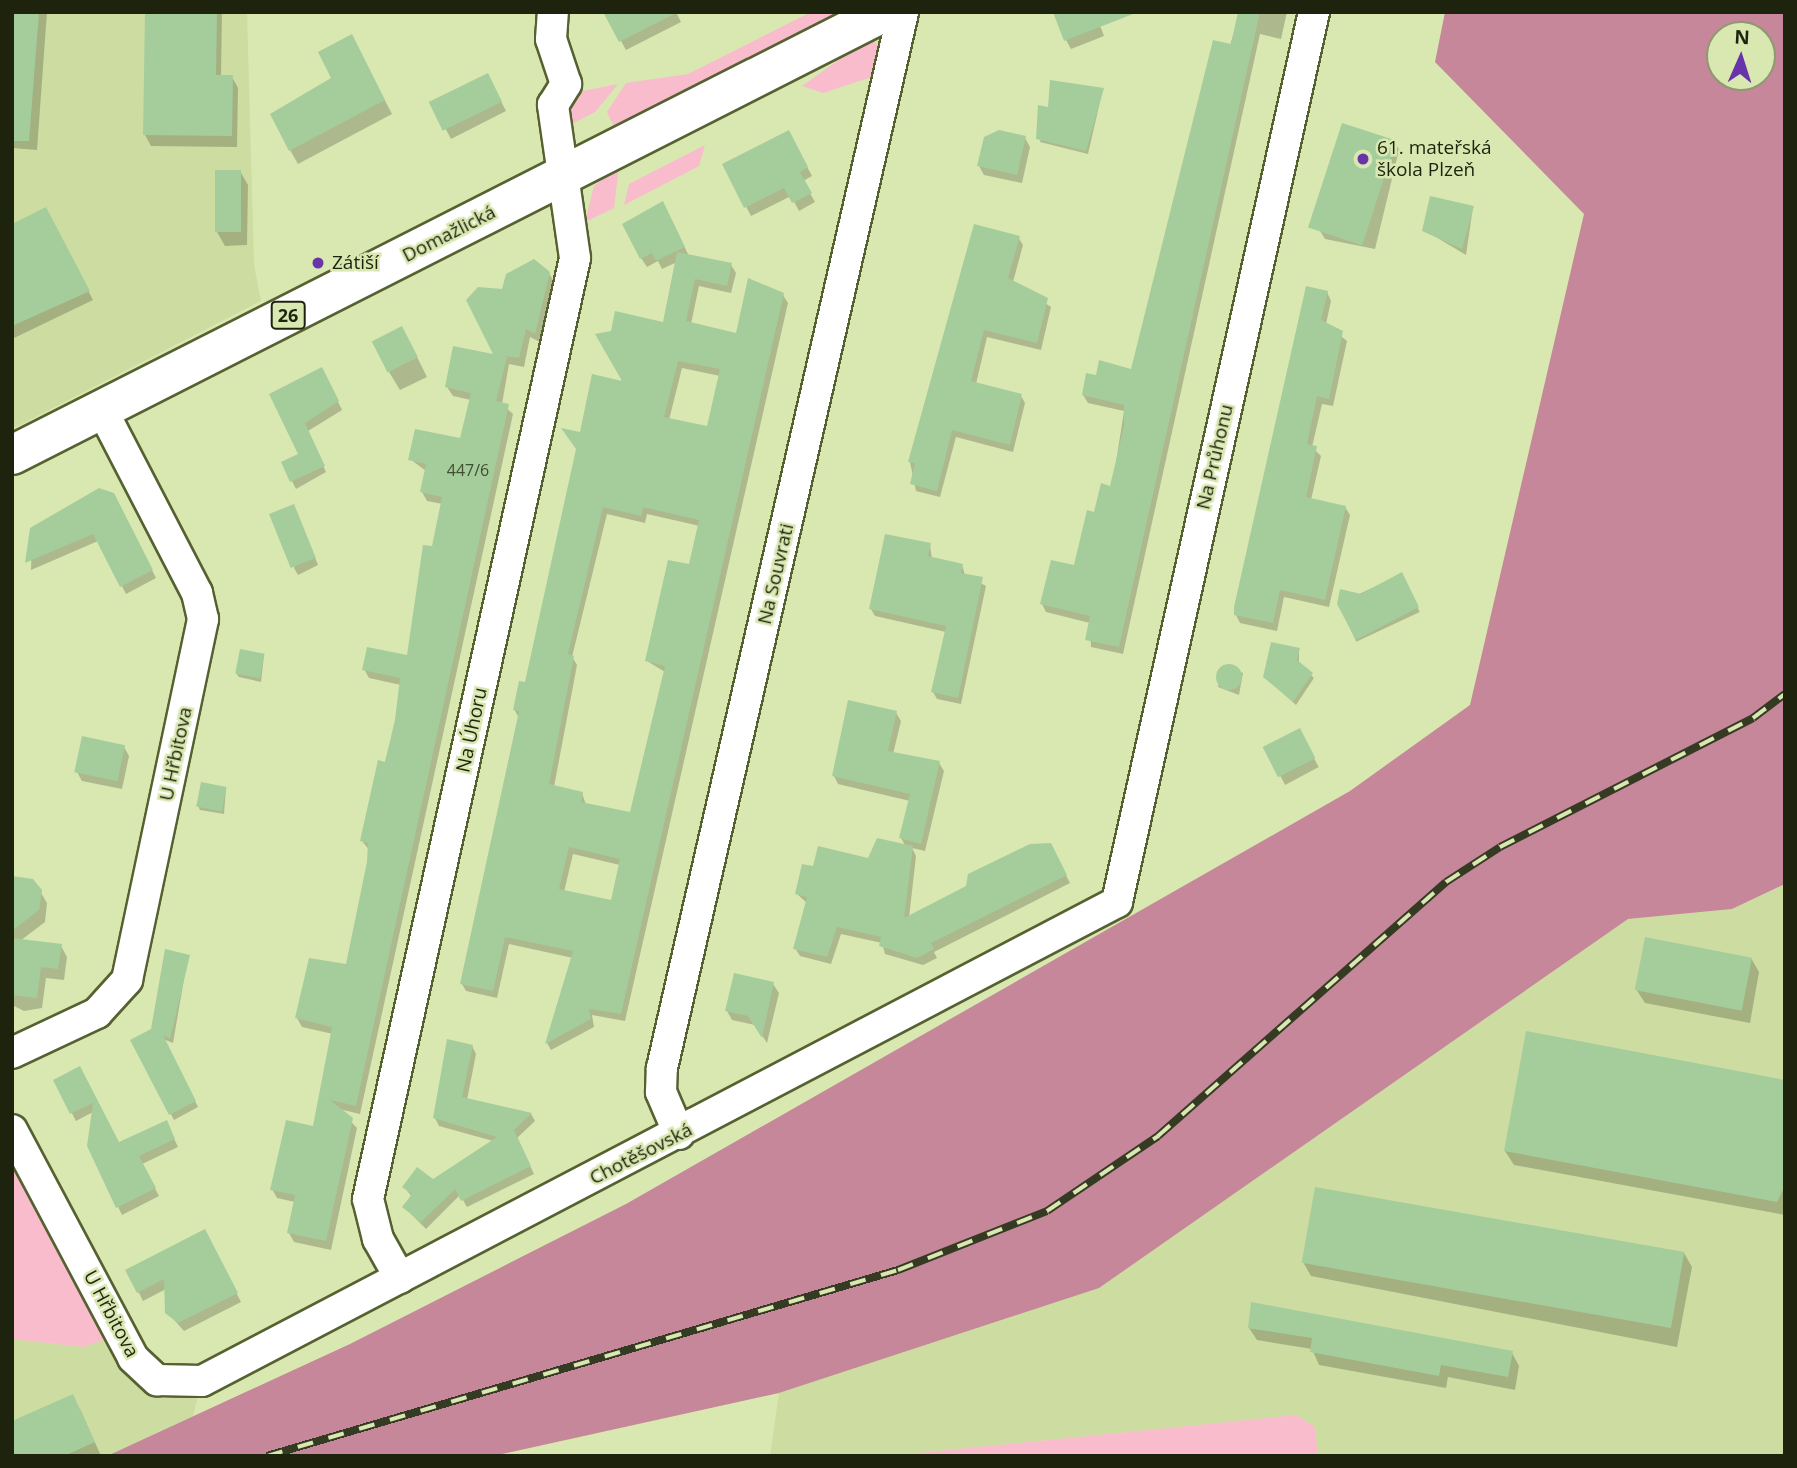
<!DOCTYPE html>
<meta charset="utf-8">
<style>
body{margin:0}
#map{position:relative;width:1797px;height:1468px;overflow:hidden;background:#d9e7b1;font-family:"Open Sans",sans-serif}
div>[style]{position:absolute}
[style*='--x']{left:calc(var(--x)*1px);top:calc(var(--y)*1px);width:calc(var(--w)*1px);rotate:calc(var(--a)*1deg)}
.built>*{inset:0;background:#cddda1}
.green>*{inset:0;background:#f8bccd}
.forest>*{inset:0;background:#c58799}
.shadow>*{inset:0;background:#0003;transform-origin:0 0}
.building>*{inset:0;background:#a5cd9c;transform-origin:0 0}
.round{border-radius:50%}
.roads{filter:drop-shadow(2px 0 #566131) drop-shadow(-2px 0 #566131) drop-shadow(0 2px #566131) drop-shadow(0 -2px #566131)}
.minor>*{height:30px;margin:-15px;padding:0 15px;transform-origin:15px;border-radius:15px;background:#fff}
.major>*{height:38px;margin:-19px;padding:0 19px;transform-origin:19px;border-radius:19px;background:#fff}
.rail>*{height:8px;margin-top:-4px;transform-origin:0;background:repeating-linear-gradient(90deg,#d9e7b1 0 16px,#353b22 0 32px);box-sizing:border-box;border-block:2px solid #353b22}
.dots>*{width:19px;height:19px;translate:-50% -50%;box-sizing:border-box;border:4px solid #d9e7b1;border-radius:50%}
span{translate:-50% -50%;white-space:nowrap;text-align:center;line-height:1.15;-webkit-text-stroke:5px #d9e7b1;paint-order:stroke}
.number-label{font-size:16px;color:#404e32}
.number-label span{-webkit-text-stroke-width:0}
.shield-label span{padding:2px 5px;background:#d9e7b1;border:2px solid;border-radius:5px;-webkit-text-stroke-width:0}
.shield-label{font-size:18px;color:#1e230e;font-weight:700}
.poi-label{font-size:19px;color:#1e230e}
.left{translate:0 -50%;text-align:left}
.street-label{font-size:19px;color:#1e230e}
.frame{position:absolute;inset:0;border:14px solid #1e230e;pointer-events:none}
.north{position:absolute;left:1706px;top:21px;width:70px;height:70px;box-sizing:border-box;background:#d9e7b1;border:2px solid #8e9970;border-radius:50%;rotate:3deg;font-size:19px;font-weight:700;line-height:28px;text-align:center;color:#1e230e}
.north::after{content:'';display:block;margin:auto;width:24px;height:32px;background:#6933aa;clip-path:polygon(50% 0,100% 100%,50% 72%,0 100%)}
</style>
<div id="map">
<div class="built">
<div style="clip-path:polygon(12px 12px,247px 12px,254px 265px,261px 301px,12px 429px)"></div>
<div style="clip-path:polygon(1785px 884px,1785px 1456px,1318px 1456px,1315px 1427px,1296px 1415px,888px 1456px,770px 1456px,779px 1393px,1099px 1287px,1628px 919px,1732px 909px)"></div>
<div style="clip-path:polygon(117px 1335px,133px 1358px,202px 1381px,193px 1416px,107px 1456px,12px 1456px,12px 1339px,84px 1347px)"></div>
</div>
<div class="green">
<div style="clip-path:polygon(811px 12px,846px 12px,615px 129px,607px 112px,626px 83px,688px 74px)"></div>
<div style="clip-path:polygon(868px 39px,884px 47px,884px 73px,823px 93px,802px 86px)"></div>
<div style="clip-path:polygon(618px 84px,595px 112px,572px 124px,570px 108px,578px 92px)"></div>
<div style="clip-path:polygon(705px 145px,699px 166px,624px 205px,629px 184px)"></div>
<div style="clip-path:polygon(619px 165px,614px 208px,585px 222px,594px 186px)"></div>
<div style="clip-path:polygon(12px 1130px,117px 1335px,84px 1347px,12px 1339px)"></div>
<div style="clip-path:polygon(1296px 1415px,1315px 1427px,1318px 1456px,888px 1456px)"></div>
</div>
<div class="forest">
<div style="clip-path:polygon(evenodd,1445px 12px,1785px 12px,1785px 884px,1732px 909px,1628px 919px,1099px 1288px,779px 1393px,493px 1456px,107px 1456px,350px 1344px,626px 1204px,1350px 791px,1470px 705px,1584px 214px,1435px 62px,1445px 12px,1720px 35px,1762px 35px,1762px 77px,1720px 77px,1720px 35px)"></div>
</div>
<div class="shadow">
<div style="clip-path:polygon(12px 12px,47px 12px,37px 150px,12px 148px)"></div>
<div style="clip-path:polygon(147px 12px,222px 12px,221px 77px,232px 77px,238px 88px,237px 147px,151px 146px,145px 135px)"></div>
<div style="clip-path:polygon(676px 12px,681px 22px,626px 50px,606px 14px)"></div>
<div style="clip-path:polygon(1095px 12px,1104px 36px,1071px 49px,1066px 40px)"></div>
<div style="clip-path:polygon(1240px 12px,1287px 12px,1281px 39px,1260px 34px,1123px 654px,1091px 647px,1090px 623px,1046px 612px,1042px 604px,1076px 568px,1112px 488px,1124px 411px,1088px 403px,1083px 395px,1097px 377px,1133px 371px)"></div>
<div style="clip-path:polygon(359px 51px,392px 114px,298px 164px,290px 150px,333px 78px)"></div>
<div style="clip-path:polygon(492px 84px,506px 111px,451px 139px,432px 103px)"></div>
<div style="clip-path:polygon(1103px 89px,1088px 154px,1040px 142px,1049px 109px)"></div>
<div style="clip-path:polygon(1025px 138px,1030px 147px,1022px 183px,984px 175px,979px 166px)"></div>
<div style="clip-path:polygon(793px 141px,812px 176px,803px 181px,815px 202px,799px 211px,791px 196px,751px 216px,724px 164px)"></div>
<div style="clip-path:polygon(1395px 142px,1399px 150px,1375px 249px,1325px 239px,1320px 231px)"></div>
<div style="clip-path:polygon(240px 171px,248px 185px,247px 245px,225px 246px,217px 232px)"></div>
<div style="clip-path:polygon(1473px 207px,1466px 255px,1424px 230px)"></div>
<div style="clip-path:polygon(evenodd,667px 212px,689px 256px,731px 265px,736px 273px,731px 293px,699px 286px,691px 324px,738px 336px,783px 295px,788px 303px,625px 1021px,592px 1015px,594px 1027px,551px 1050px,547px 1043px,573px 958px,509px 944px,497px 998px,466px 991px,462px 984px,519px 718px,514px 709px,527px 684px,581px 434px,664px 324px,677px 262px,662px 269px,658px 261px,647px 267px,641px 258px,667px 212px,682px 368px,720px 376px,708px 428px,669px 420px,682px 368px,667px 212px,607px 514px,645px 523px,647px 514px,700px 526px,691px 566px,647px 661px,665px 672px,631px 814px,586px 805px,582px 793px,554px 787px,577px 665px,572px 657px,607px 514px,667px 212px,573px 854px,620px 865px,612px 902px,564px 892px,573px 854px)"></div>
<div style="clip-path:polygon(50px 217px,93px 300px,12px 339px,12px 268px)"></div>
<div style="clip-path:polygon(1018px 237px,1023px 245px,1013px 282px,1051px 307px,1041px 350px,987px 337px,976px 384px,1021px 396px,1025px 403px,1013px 452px,956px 437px,940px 497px,916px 491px,910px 462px)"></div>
<div style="clip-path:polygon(549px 273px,554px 282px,540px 342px,530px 337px,524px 367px,509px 364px,502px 404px,513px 414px,360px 1114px,339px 1109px,357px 1128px,331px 1250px,294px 1242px,289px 1233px,295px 1202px,277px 1198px,272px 1189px,314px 1128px,333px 1034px,302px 1027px,297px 1018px,347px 966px,370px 851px,362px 841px,397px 720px,401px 685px,369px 678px,364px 669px,408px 658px,443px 504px,427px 501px,422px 492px,426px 471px,410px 459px,461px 440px,471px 400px,453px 396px,447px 387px,496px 356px,504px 290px)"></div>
<div style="clip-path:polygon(1327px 292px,1331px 301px,1326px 324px,1347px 341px,1333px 406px,1322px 404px,1312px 447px,1321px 456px,1311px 500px,1345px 507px,1350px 515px,1329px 607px,1284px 597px,1277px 631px,1240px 623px,1236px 615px)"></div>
<div style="clip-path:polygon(412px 347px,427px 377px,400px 390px,389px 372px)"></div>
<div style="clip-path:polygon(326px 377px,342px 410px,308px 431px,326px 472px,296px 489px,292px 481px,301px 455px,272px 395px)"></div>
<div style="clip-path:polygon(118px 503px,156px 578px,126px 594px,98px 541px,31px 570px,32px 529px)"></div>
<div style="clip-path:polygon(297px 513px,318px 565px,298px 575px,294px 568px)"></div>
<div style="clip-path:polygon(930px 545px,932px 559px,962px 565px,965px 575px,986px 586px,961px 704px,937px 699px,933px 692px,946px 632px,875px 616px,871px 609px)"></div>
<div style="left:1402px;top:574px;width:42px;height:70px;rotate:65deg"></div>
<div style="clip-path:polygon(1299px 650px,1299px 664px,1314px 678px,1296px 705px,1265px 677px)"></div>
<div style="clip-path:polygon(264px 655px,261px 682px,239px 677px,236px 673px)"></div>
<div style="clip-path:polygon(1223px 665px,1243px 673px,1239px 695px,1218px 687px)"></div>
<div style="clip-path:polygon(896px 713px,901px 721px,893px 754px,939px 763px,944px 771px,925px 851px,912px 848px,916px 856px,909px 918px,1050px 845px,1070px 883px,934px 952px,937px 958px,923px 965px,885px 954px,882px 943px,841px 934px,831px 964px,800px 956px,795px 948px,807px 903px,797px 894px,815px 868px,869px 860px,906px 847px,901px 838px,910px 801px,838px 784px,834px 776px)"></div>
<div style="left:1299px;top:730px;width:42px;height:38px;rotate:62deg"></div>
<div style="clip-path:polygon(124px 747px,129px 756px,122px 789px,82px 781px,77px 772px)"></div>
<div style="clip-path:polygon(226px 788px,224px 814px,200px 810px,198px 806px)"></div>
<div style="clip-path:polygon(12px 857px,12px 878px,40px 891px,47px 903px,45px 922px,20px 941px,61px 946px,67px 957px,64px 980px,46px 978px,42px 1008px,24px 1011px,12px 1005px)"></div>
<div style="clip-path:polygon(188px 956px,173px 1043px,163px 1039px,198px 1107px,174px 1120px,133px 1041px,152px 1030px)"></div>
<div style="clip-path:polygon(1751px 958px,1759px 972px,1750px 1023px,1645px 1003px,1636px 989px)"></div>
<div style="clip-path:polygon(773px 984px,779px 993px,767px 1043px,755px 1025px,732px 1020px,727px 1011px)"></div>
<div style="clip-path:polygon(472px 1046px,476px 1054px,467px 1100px,531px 1114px,535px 1121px,517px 1138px,534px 1174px,467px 1207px,460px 1195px,426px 1229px,404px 1207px,412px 1197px,404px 1187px,433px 1181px,493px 1141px,439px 1126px,435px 1118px)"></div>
<div style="clip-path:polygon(80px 1068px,119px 1145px,170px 1130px,178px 1147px,142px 1164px,159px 1196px,122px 1215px,89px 1145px,93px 1112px,76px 1121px,55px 1081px)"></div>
<div style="clip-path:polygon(1785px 1082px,1785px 1215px,1514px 1165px,1505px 1151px)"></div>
<div style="clip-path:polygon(209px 1239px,241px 1302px,184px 1331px,167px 1312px,166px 1289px,143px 1301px,128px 1271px)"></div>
<div style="clip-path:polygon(1684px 1253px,1692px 1267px,1677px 1347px,1311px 1276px,1303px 1262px)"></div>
<div style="clip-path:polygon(1249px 1328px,1512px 1353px,1519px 1366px,1515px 1390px,1448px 1377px,1446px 1388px,1319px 1365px,1312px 1349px,1257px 1340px)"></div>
<div style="clip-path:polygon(80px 1409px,101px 1456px,12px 1456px)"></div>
</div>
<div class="building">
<div style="clip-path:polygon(12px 12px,39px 12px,29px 141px,12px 141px)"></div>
<div style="clip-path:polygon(145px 12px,217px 12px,216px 75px,233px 75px,232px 136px,143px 135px)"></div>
<div style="clip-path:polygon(603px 12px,678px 12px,619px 42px)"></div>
<div style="clip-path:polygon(1053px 12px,1133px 12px,1133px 14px,1064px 41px)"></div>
<div style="clip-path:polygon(1238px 12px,1260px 12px,1119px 647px,1085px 640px,1090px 616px,1040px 604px,1051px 560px,1074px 565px,1087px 510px,1094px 512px,1101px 483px,1110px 486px,1124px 426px,1124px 405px,1082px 395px,1086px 373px,1096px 375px,1099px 360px,1131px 369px,1213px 40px,1231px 44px)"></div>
<div style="clip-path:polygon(352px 34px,385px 100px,289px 151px,270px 114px,331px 78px,318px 52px)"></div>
<div style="left:488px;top:73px;width:32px;height:66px;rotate:64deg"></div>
<div style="clip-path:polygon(1050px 80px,1104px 88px,1086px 151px,1036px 139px,1038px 105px,1048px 107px)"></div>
<div style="left:1342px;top:123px;width:57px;height:110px;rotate:18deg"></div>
<div style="clip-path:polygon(789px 130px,808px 167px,800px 172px,812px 193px,792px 203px,784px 188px,744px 208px,722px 164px)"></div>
<div style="clip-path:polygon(999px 130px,1026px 136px,1017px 175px,977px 166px,984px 137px)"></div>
<div style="left:215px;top:170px;width:26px;height:62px"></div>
<div style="clip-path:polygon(1430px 196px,1474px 206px,1462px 249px,1422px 231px)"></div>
<div style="clip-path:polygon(663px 201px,685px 247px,656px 261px,652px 253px,640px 259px,622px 224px)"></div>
<div style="clip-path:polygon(46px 207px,90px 291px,12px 326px,12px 224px)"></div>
<div style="clip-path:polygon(974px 224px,1020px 236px,1008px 278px,1048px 298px,1037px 343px,984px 330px,971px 381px,1022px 394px,1010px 445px,952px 430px,937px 491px,910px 484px,915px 463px,908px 462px)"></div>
<div style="clip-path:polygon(evenodd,677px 252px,732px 263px,727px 286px,695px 279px,686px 321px,736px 333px,748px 278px,784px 293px,621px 1014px,589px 1009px,591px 1019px,545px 1044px,573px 951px,505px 937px,493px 991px,460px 984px,519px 711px,513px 710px,519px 681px,525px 682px,576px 449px,561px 428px,580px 432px,592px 374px,622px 381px,595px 334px,611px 331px,615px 311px,663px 322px,677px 252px,678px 361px,720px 369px,707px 426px,664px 417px,678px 361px,677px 252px,603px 507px,641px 516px,643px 507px,699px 520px,689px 564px,668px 560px,645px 661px,665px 666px,630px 812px,581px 802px,583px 792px,549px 784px,574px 656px,568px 654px,603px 507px,677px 252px,569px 847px,620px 859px,611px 900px,559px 889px,569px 847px)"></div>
<div style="clip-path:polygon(534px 259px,550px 272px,535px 334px,526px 329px,519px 358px,497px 355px,507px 357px,496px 401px,509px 404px,356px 1106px,330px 1100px,353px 1118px,326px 1241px,287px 1233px,295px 1195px,270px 1190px,286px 1120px,313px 1126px,332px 1027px,295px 1018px,309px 958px,346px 964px,367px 862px,368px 843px,360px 841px,378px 760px,385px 762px,395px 720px,400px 678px,362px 670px,367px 647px,407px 655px,423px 545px,432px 546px,442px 497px,420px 492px,426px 464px,408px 460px,415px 429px,460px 438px,471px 393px,445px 387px,453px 346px,493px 354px,466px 300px,478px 287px,502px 289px,506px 274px)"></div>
<div style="clip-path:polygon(1306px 286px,1328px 291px,1321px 320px,1343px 331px,1329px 399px,1317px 396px,1307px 444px,1317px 446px,1306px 497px,1346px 506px,1325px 600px,1280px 590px,1273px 623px,1234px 615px,1234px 607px)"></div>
<div style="left:402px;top:326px;width:35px;height:34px;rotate:63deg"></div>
<div style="clip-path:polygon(322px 367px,339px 401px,305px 423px,325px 466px,290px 482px,281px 462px,298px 454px,269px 394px)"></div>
<div style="clip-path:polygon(99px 488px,114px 493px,153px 570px,120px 587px,93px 534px,25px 563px,30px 528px)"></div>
<div style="left:294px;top:504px;width:58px;height:27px;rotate:68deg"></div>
<div style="clip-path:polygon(885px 534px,931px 543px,928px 556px,963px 564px,961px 573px,983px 577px,958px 698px,931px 692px,946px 626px,869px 609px)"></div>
<div style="clip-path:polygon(1402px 572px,1419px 607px,1356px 640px,1337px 604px,1340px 589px,1361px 594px)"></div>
<div style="clip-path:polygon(1271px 642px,1300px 648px,1297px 660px,1313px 673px,1293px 702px,1263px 677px)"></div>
<div style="left:240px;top:649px;width:25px;height:25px;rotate:11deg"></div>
<div class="round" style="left:1216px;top:664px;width:26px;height:26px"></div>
<div style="clip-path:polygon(848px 700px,897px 711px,888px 751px,940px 761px,921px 844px,899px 838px,910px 794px,832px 776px)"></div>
<div style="left:1300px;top:728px;width:34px;height:42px;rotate:63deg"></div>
<div style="left:82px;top:736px;width:44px;height:37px;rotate:12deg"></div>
<div style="left:201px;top:782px;width:26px;height:25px;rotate:11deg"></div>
<div style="clip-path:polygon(877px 838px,913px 846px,904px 918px,966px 886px,968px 874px,1030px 844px,1051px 843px,1067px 875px,931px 943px,934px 949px,917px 958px,879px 946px,881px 937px,837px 927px,827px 957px,793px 949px,807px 897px,795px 894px,802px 864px,813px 866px,818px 846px,868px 858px)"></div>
<div style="clip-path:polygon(12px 876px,33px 879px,42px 890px,39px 910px,12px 931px)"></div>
<div style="left:1645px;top:937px;width:109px;height:54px;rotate:11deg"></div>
<div style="clip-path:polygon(12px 938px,62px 944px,58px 969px,41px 967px,37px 998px,12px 995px)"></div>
<div style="clip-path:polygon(165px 949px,190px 955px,170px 1039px,163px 1035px,196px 1101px,169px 1115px,130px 1040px,151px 1029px)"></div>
<div style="clip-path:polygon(734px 973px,774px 982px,762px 1038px,748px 1016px,725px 1011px)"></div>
<div style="clip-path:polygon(1526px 1031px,1785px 1080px,1785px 1185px,1777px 1202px,1504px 1151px)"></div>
<div style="clip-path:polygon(447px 1039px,473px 1045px,462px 1097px,532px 1113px,514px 1130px,531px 1166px,461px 1201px,455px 1189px,421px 1222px,402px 1207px,412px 1194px,402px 1187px,417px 1167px,433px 1179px,497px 1137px,433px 1118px)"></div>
<div style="clip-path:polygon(80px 1066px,119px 1142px,167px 1120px,175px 1139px,139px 1156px,156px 1188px,116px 1208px,87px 1146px,93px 1103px,70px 1114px,53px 1080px)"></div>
<div style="left:1315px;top:1187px;width:375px;height:77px;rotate:10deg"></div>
<div style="clip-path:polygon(205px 1229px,238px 1293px,178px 1323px,165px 1313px,164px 1279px,137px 1293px,125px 1270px)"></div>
<div style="clip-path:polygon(1251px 1302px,1513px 1351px,1508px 1377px,1441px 1365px,1439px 1376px,1310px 1352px,1312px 1338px,1248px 1328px)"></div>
<div style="clip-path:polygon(73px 1394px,95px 1442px,64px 1456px,12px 1456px,12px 1421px)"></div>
</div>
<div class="roads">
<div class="minor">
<div style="--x:12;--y:1053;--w:94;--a:-25.2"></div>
<div style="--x:97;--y:1013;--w:45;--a:-47.7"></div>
<div style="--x:127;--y:980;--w:369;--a:-78.1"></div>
<div style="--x:203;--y:619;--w:27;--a:-103"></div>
<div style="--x:197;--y:593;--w:206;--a:-117.4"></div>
<div style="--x:12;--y:1130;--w:258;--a:62"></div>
<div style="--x:133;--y:1358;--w:33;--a:43"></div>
<div style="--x:157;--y:1380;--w:45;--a:1.3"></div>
<div style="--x:202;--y:1381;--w:1033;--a:-27.63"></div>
<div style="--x:1117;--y:902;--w:912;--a:-77.52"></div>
<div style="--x:679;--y:1134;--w:46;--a:-113.2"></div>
<div style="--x:661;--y:1092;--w:24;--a:-88"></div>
<div style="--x:662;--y:1068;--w:1083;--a:-77.14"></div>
<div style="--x:400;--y:1278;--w:45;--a:-119.4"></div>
<div style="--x:378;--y:1239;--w:41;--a:-104"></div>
<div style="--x:368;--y:1199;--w:963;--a:-77.59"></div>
<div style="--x:575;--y:258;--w:155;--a:-98.2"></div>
<div style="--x:553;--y:105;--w:25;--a:-58"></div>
<div style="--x:566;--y:84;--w:47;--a:-108.4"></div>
<div style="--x:551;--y:39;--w:27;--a:-86"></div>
</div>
<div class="major">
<div style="--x:12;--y:455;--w:979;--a:-26.91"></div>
</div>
</div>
<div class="rail">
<div style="--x:267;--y:1456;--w:658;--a:-16.42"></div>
<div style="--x:898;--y:1270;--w:160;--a:-21.6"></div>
<div style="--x:1047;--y:1211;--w:134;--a:-34"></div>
<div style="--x:1158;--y:1136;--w:384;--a:-41.4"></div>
<div style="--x:1446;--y:882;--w:64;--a:-32.9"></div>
<div style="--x:1500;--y:847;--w:284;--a:-27"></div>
<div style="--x:1753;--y:718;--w:40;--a:-37"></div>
</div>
<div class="dots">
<div style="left:1363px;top:159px;background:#6933aa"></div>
<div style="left:318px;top:263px;background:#6933aa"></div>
</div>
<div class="number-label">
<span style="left:468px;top:470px">447/6</span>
</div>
<div class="shield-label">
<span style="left:288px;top:315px">26</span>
</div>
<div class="poi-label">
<span class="left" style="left:1377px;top:159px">61. mateřská<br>škola Plzeň</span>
<span class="left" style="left:332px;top:263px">Zátiší</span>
</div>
<div class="street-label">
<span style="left:449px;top:234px;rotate:-27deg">Domažlická</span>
<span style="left:1215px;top:457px;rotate:-77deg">Na Průhonu</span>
<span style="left:776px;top:574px;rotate:-77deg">Na Souvrati</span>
<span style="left:472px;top:730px;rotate:-78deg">Na Úhoru</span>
<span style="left:176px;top:754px;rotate:-78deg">U Hřbitova</span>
<span style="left:641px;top:1154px;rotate:-27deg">Chotěšovská</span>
<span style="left:111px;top:1314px;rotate:62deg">U Hřbitova</span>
</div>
<div class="frame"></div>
<div class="north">N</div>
</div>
